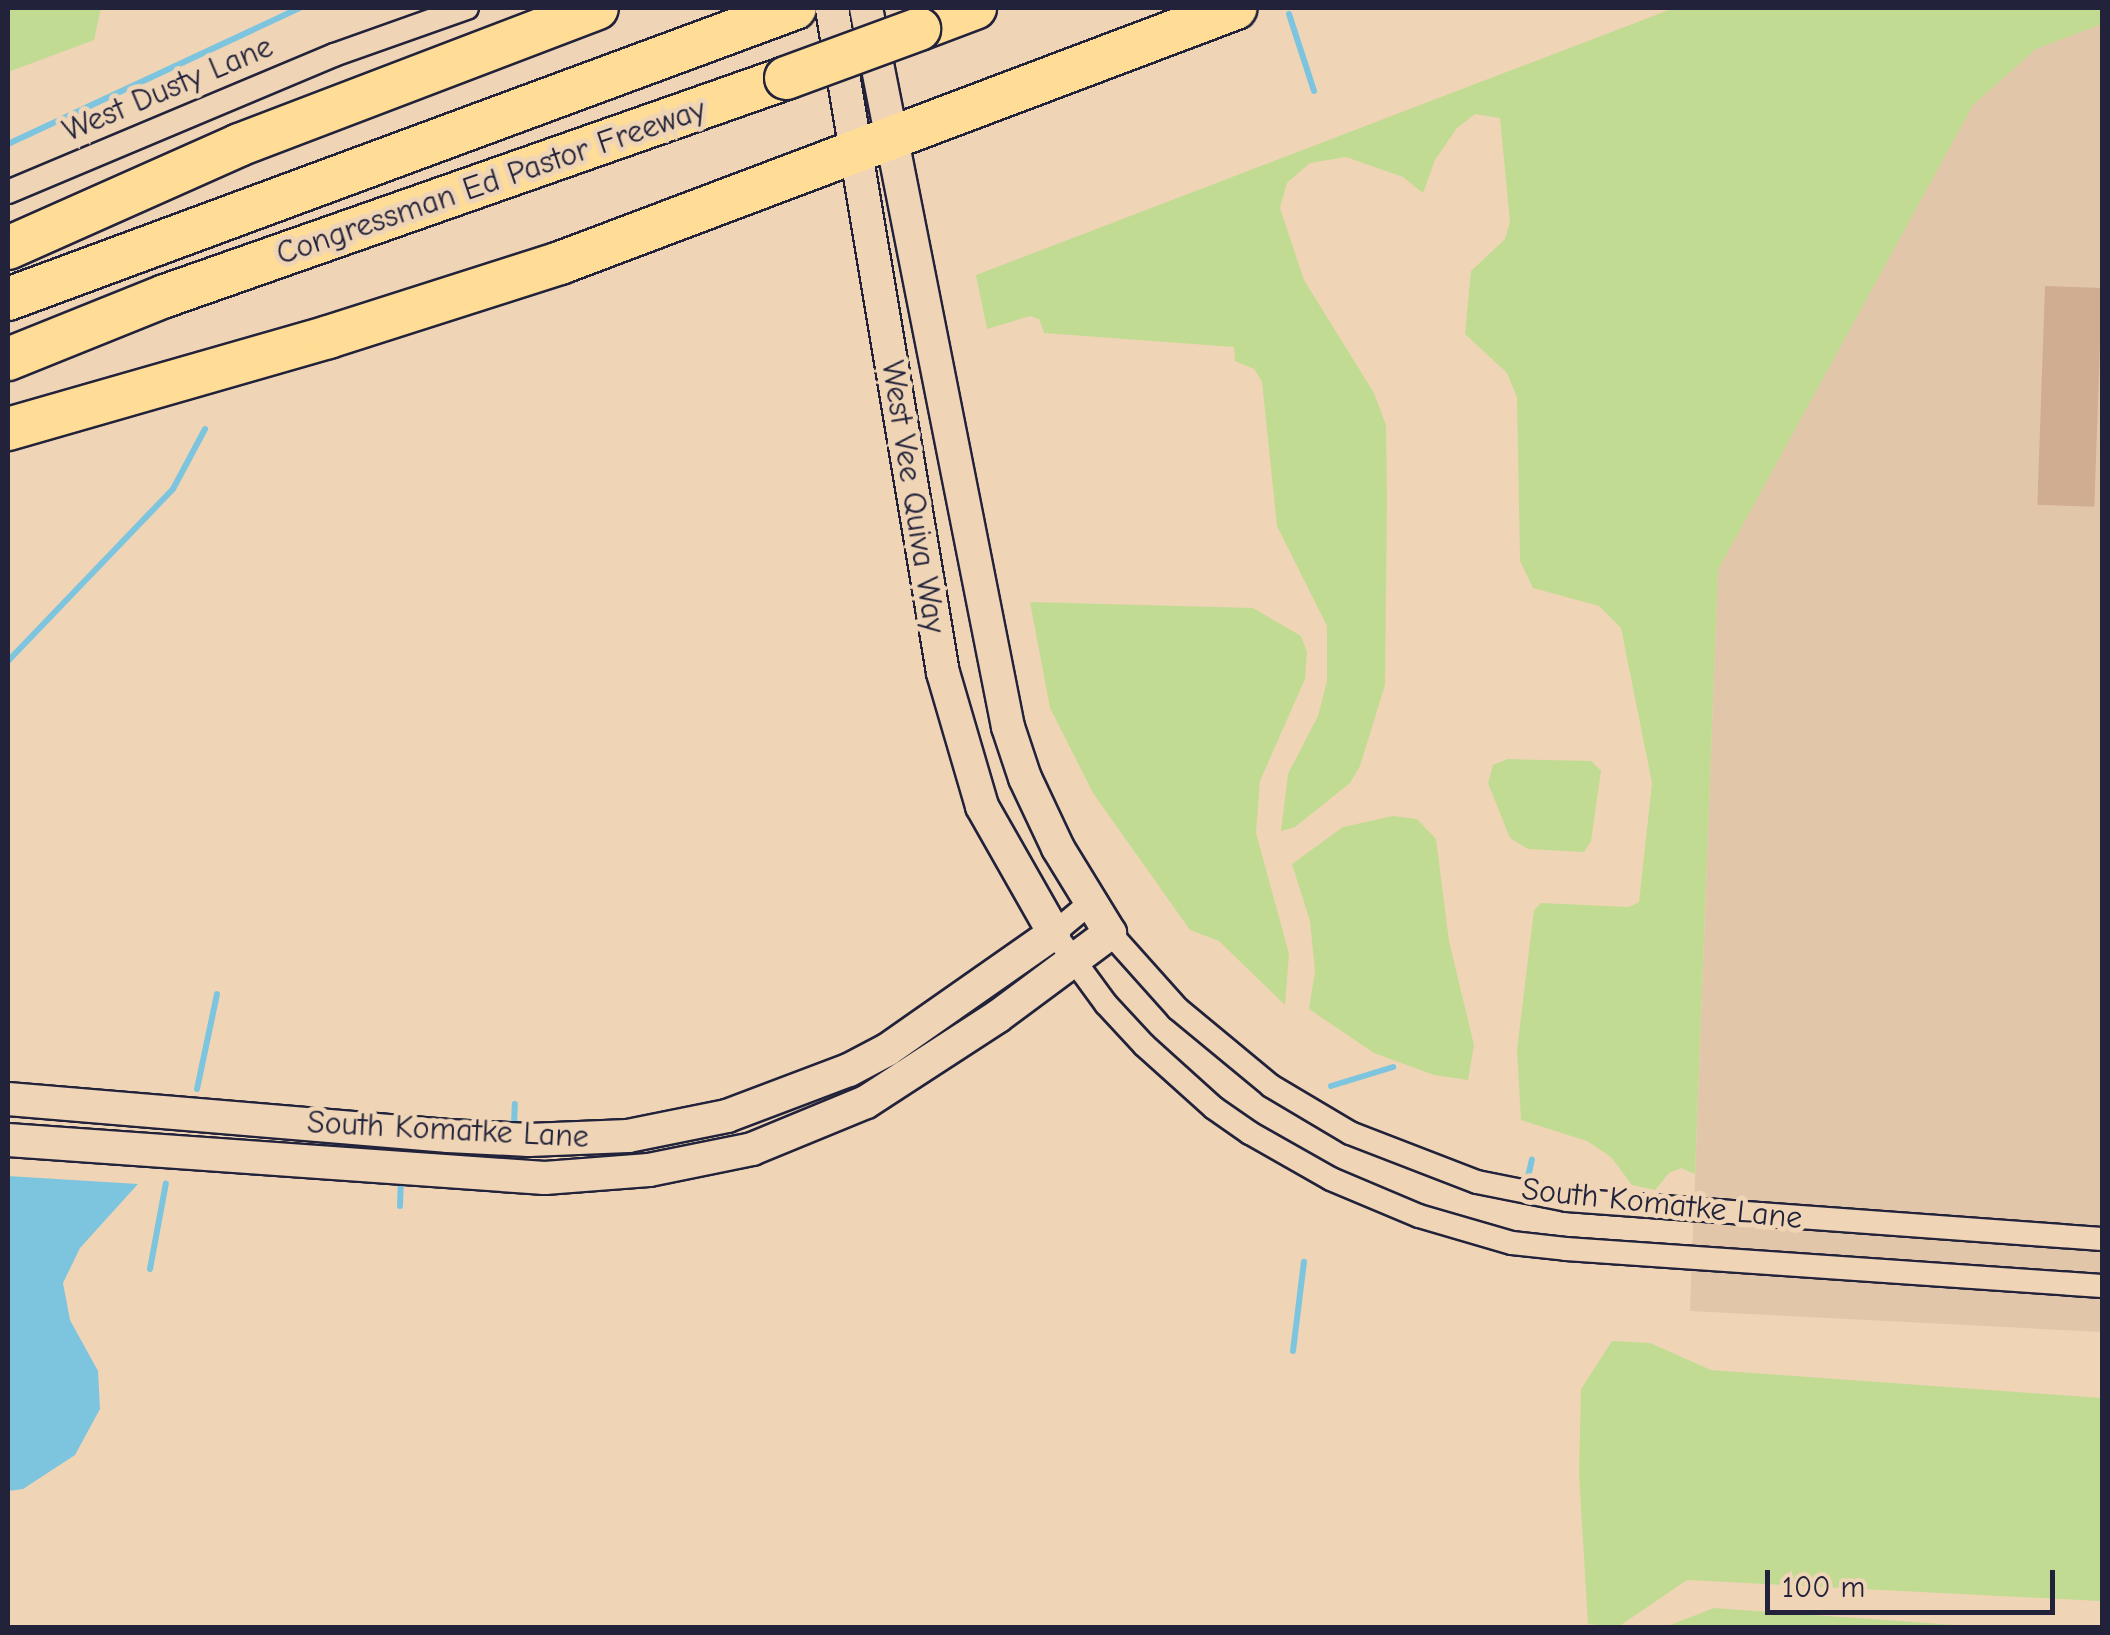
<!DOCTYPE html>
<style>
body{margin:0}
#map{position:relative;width:2110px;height:1635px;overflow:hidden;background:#efd5b6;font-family:"Comic Neue",sans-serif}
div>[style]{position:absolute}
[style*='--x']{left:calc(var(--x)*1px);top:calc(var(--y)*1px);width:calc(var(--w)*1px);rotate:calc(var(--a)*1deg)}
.built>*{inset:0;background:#e2c6a9}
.green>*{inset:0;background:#c2db92}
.water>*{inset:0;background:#7dc5de}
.stream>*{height:6px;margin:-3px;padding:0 3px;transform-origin:3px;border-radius:3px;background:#7dc5de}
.building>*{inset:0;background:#d0ad90;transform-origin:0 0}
.roads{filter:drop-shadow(2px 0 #22223b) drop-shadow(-2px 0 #22223b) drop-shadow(0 2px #22223b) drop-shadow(0 -2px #22223b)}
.street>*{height:22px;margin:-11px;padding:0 11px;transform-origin:11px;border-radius:11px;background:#efd5b6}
.secondary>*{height:32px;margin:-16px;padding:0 16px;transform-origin:16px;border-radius:16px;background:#efd5b6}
.highway>*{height:42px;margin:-21px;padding:0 21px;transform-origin:21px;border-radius:21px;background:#ffdd96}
.bridges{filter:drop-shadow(2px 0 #22223b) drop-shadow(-2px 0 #22223b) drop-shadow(0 2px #22223b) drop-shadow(0 -2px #22223b)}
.highway-bridge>*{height:42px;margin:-21px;padding:0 21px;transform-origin:21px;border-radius:21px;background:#ffdd96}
span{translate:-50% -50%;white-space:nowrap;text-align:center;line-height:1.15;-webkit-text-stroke:10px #efd5b6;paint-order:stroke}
.street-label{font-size:32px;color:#22223b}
.frame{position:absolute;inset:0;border:10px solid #22223b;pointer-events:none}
.scale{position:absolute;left:1765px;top:1570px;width:290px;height:45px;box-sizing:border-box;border:5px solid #22223b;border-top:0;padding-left:12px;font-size:30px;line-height:35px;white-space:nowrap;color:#22223b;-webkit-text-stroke:8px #efd5b6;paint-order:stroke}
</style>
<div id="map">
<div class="built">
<div style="clip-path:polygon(2102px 24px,2102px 1332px,1690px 1311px,1718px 570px,1973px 105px,2036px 49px)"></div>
</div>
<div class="green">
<div style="clip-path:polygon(8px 8px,101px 8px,94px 40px,8px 72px)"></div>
<div style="clip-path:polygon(1674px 8px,2102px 8px,2102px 24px,2036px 49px,1973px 105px,1718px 570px,1695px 1174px,1681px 1168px,1669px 1173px,1655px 1190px,1632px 1185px,1611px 1157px,1587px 1141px,1521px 1120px,1517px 1050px,1534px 910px,1541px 903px,1629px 907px,1639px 902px,1652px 783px,1621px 628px,1599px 606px,1533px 588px,1520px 561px,1517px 397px,1507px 373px,1465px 334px,1471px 271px,1505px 239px,1510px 222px,1500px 118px,1475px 114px,1457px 128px,1435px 160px,1423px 193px,1403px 177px,1346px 157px,1310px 163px,1287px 183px,1280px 208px,1304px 280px,1374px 393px,1386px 425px,1387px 500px,1385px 685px,1360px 766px,1350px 783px,1295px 827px,1281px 831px,1288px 774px,1318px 716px,1327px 681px,1327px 626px,1277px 526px,1262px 382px,1254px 369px,1235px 361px,1234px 347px,1044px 333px,1039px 319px,1030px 316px,987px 329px,976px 275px)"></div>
<div style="clip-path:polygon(1030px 602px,1253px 608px,1301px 636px,1307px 652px,1305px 679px,1260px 781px,1256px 833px,1289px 954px,1285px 1005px,1219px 941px,1190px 930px,1093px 793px,1050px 708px)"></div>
<div style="clip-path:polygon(1508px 759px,1591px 761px,1601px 771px,1591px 841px,1584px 852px,1528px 849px,1510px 838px,1488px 783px,1493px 765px)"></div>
<div style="clip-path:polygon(1393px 816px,1417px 819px,1436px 839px,1449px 941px,1474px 1045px,1468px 1080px,1434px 1075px,1374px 1053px,1309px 1009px,1315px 971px,1310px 921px,1292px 864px,1343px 827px)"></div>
<div style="clip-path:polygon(1612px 1341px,1650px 1343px,1711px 1370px,2102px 1398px,2100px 1601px,1687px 1580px,1618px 1627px,1588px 1624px,1579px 1474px,1581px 1389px)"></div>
<div style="clip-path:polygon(1714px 1608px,1984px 1627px,1665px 1627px)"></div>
</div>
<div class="water">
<div style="clip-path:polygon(8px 1176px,138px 1184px,80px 1248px,63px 1283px,70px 1320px,98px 1371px,100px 1409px,75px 1455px,23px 1489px,8px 1491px)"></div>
</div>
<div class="stream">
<div style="--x:1289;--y:14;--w:81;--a:72"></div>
<div style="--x:8;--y:144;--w:321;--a:-25"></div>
<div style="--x:8;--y:661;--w:238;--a:-46.2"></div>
<div style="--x:173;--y:489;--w:68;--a:-61.9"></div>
<div style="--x:1331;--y:1086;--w:65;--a:-17"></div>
<div style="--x:197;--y:1089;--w:97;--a:-78.1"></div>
<div style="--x:514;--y:1127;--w:23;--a:-88"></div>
<div style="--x:1527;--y:1181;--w:22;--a:-77"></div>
<div style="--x:400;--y:1206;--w:26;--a:-88"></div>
<div style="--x:150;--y:1269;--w:87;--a:-79.5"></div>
<div style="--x:1293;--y:1351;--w:90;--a:-83"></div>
</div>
<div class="building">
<div style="left:2045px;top:286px;width:57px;height:219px;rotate:2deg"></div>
</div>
<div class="roads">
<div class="street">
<div style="--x:8;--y:192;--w:354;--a:-22.8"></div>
<div style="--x:334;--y:55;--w:141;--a:-19.5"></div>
<div style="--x:1090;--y:903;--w:47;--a:140.2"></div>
<div style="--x:1054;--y:933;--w:88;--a:53.8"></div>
<div style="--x:1106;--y:1004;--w:56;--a:47.2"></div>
<div style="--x:1144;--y:1045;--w:94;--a:42"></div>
<div style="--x:1214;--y:1108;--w:44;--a:34.8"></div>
<div style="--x:1250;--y:1133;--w:93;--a:29.6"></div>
<div style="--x:1331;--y:1179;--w:95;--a:22.8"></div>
<div style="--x:1419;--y:1216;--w:97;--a:16.2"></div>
<div style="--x:1512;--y:1243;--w:54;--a:6.3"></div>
<div style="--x:1566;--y:1249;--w:537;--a:3.95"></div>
<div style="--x:1110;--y:933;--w:102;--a:48.2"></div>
<div style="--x:1178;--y:1009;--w:121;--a:39.6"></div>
<div style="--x:1271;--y:1086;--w:92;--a:30.7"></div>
<div style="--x:1350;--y:1133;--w:136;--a:21.1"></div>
<div style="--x:1477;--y:1182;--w:92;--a:11.3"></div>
<div style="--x:1567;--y:1200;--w:536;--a:4.17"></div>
</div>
<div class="secondary">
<div style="--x:8;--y:1099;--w:442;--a:4.8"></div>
<div style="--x:448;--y:1136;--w:81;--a:2.8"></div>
<div style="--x:529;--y:1140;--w:99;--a:-2.3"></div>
<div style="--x:628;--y:1136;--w:101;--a:-11.4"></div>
<div style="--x:727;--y:1116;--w:130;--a:-20.7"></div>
<div style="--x:849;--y:1070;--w:43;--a:-27.8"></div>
<div style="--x:887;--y:1050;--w:204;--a:-35"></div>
<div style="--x:1054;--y:933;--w:146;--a:-119.6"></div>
<div style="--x:982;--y:806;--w:139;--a:-106.3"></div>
<div style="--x:943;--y:673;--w:674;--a:-99.48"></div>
<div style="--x:8;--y:1140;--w:538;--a:4.05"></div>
<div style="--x:545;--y:1178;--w:104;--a:-4.4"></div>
<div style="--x:649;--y:1170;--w:105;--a:-11.5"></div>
<div style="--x:752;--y:1149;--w:123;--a:-22.4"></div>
<div style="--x:866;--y:1102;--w:156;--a:-33"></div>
<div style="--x:997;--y:1017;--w:141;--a:-36.6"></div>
<div style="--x:1110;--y:933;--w:100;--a:-121.5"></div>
<div style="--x:1058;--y:848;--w:77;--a:-115.2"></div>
<div style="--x:1025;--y:778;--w:54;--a:-108.4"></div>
<div style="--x:1008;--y:727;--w:733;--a:-101.17"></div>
</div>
<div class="highway">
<div style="--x:919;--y:29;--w:60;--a:-20.6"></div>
<div style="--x:8;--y:248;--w:253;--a:-24"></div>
<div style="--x:239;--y:145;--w:383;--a:-20.9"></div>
<div style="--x:8;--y:299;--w:839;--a:-20.29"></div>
<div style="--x:8;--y:359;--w:169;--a:-21.9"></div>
<div style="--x:165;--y:296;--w:658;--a:-19.34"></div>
<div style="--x:8;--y:429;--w:333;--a:-16"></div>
<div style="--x:328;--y:337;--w:244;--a:-17.7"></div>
<div style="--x:560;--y:263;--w:722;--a:-20.67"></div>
</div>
</div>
<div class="bridges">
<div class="highway-bridge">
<div style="--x:786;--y:78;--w:142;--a:-20.2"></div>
</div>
</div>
<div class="street-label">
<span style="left:168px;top:89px;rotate:-23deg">West Dusty Lane</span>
<span style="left:491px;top:182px;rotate:-19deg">Congressman Ed Pastor Freeway</span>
<span style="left:913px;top:497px;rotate:81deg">West Vee Quiva Way</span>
<span style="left:448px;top:1130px;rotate:3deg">South Komatke Lane</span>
<span style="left:1662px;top:1204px;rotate:6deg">South Komatke Lane</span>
</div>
<div class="frame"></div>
<div class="scale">100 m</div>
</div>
